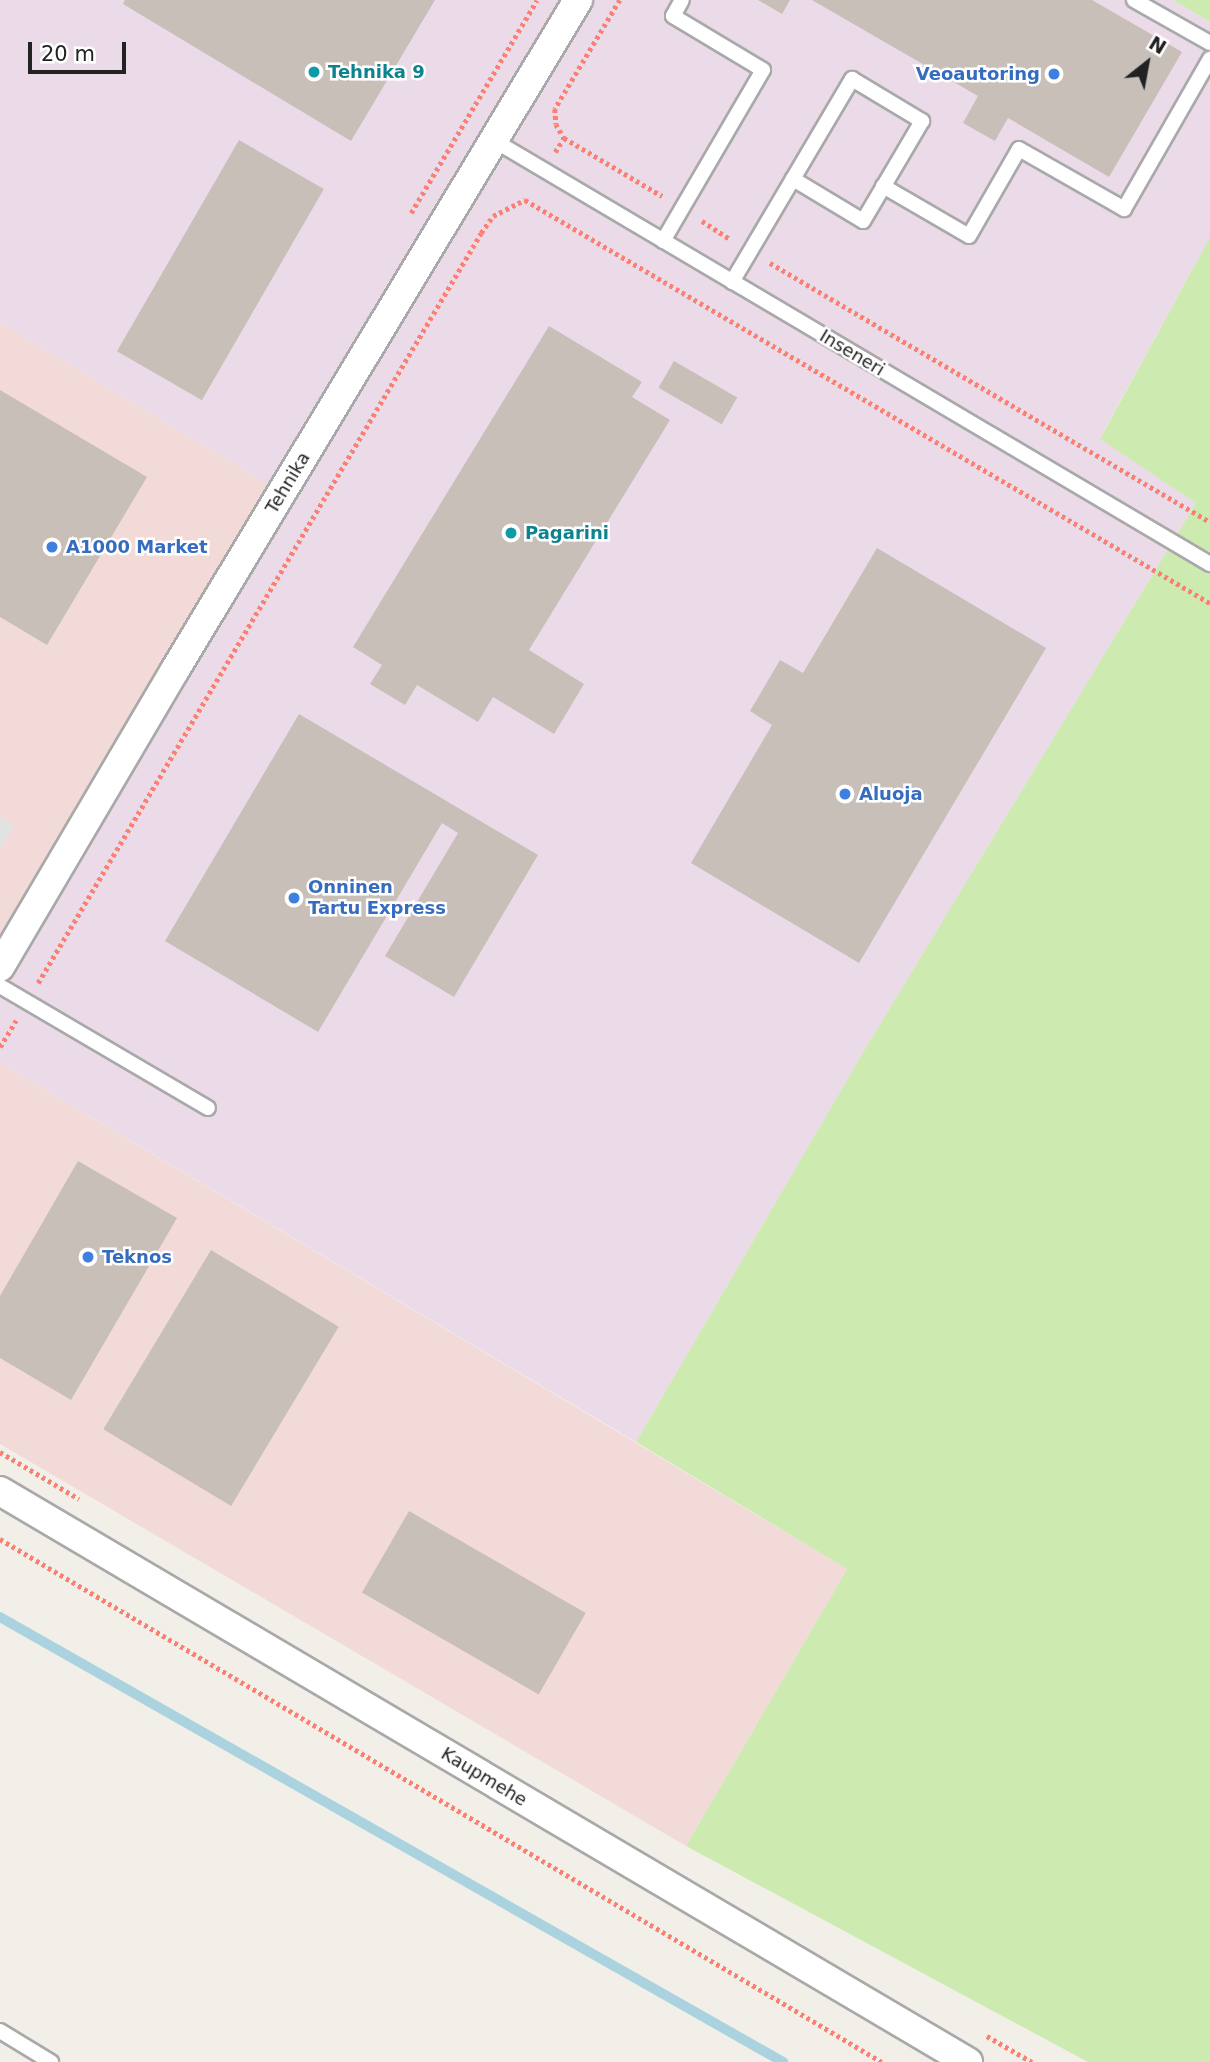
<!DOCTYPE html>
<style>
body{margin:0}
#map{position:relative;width:1210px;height:2062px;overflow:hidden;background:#f2efe9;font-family:"DejaVu Sans",sans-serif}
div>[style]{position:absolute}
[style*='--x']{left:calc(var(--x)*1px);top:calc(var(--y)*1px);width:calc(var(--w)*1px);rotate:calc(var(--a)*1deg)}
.commercial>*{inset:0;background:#f2dad9}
.industrial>*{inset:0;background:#ebdbe8}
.grass>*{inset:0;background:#cdebb0}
.parking>*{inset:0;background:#e2e2e2}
.stream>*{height:10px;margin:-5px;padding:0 5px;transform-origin:5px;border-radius:5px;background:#aad3df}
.building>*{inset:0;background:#c7bfb8;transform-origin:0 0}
.path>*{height:4.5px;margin-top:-2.25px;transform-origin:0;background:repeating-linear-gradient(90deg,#fa8072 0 3.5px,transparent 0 7px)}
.roads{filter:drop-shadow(2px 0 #a9a9a9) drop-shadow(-2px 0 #a9a9a9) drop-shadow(0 2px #a9a9a9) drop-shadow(0 -2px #a9a9a9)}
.service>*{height:14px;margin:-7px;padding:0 7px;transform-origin:7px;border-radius:7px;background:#fff}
.minor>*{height:28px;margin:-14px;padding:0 14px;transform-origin:14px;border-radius:14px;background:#fff}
.dots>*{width:19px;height:19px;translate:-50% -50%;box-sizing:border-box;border:4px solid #fff;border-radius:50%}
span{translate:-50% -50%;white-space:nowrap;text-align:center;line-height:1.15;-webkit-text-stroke:5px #fff;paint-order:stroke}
.culture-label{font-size:18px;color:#0d838f;font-weight:700}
.left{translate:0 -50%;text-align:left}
.shop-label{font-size:18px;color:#366cbe;font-weight:700}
.right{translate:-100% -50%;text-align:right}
.street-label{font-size:18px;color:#222}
.north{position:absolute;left:1112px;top:28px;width:70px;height:70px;-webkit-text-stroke:5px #fff;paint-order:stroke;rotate:31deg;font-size:19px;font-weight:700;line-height:28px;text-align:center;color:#222}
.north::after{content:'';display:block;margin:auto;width:24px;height:32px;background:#222;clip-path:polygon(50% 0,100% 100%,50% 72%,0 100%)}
.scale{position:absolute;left:28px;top:42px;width:98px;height:32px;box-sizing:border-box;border:4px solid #222;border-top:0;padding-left:9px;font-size:21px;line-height:24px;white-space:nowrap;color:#222;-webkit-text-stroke:5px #fff;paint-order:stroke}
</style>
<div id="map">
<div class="commercial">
<div style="clip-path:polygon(0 322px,282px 493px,0 967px)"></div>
<div style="clip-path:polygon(0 1063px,847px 1569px,686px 1846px,0 1444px)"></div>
</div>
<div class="industrial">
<div style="clip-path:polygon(0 0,1173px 0,1210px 22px,1210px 237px,1100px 438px,1196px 503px,865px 1049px,636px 1442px,0 1063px,0 967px,282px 493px,0 322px)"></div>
</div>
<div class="grass">
<div style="clip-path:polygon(1173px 0,1210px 0,1210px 22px)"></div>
<div style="clip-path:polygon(1210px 237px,1210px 2062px,1088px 2062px,686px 1846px,847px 1569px,636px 1442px,865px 1049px,1196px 503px,1100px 439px)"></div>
</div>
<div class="parking">
<div style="clip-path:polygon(0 817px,14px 826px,0 849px)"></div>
</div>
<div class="stream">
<div style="--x:0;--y:1617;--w:901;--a:29.61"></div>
</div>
<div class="building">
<div style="clip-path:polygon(125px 0,435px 0,351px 141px,123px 4px)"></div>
<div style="clip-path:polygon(758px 0,790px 0,782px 14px)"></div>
<div style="clip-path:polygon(812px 0,1092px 0,1182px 52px,1109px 177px,1008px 118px,995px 141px,963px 123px,978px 96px)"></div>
<div style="left:239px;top:140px;width:98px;height:244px;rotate:30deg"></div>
<div style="clip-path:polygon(549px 326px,642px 382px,632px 397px,670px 420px,529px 650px,584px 684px,554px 734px,493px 697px,478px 722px,417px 685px,405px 705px,370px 684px,382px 665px,353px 647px)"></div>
<div style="left:674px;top:361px;width:73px;height:31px;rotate:30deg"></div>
<div style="clip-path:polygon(0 390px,147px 477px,47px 645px,0 617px)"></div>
<div style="clip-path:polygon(877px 548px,1046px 648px,859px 963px,691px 863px,772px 725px,750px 711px,780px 660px,803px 673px)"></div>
<div style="clip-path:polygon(299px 714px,538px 855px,454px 997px,385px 956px,458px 833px,442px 823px,318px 1032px,165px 941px)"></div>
<div style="clip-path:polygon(78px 1161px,177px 1218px,71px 1400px,0 1358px,0 1296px)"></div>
<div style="left:211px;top:1250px;width:149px;height:209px;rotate:31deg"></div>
<div style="left:409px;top:1511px;width:204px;height:94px;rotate:30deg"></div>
</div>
<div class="path">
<div style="--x:620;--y:0;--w:127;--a:120.8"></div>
<div style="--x:555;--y:109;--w:15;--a:86"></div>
<div style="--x:556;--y:124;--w:16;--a:60"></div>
<div style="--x:564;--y:138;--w:114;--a:30.6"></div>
<div style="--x:555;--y:152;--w:17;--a:-57"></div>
<div style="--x:411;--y:213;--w:247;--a:-59.4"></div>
<div style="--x:702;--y:221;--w:33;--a:33"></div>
<div style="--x:770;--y:263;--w:511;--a:30.48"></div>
<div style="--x:38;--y:983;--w:871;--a:-59.43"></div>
<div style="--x:481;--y:233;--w:21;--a:-55"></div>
<div style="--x:493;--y:216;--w:36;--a:-27"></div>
<div style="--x:525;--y:200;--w:795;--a:30.47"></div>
<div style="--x:0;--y:1047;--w:31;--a:-59"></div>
<div style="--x:0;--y:1452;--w:92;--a:30.7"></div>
<div style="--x:0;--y:1539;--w:1025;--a:30.67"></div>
<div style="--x:987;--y:2036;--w:52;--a:30"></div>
</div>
<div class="roads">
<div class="service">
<div style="--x:1134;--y:0;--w:87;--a:29.5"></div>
<div style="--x:495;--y:141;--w:831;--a:30.61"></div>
<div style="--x:883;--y:186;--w:99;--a:30.2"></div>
<div style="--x:969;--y:236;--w:100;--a:-60.1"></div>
<div style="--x:1019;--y:149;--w:121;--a:29.7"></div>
<div style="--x:1124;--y:209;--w:173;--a:-60.2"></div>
<div style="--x:663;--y:241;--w:198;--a:-59.7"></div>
<div style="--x:763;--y:70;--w:105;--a:-149"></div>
<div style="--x:673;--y:16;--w:18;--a:-61"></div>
<div style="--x:732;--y:282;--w:236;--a:-59.4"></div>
<div style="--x:852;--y:79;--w:82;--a:31"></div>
<div style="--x:922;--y:121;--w:116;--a:120.5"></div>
<div style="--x:863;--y:221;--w:82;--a:-149"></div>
<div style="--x:0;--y:986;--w:241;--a:30.4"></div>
<div style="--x:0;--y:2031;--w:60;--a:31.3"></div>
</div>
<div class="minor">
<div style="--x:0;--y:967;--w:345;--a:-59.5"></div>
<div style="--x:175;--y:670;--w:782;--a:-58.97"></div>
<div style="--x:0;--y:1491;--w:1124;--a:30.54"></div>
</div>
</div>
<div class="dots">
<div style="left:314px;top:72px;background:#0f9aa8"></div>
<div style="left:1054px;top:74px;background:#3f7fe0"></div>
<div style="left:511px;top:533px;background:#0f9aa8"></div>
<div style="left:52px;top:547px;background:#3f7fe0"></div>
<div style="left:845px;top:794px;background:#3f7fe0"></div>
<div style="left:294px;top:898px;background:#3f7fe0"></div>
<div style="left:88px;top:1257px;background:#3f7fe0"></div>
</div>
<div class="culture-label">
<span class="left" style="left:328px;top:72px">Tehnika 9</span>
<span class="left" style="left:525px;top:533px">Pagarini</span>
</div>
<div class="shop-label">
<span class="right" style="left:1040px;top:74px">Veoautoring</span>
<span class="left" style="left:66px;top:547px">A1000 Market</span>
<span class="left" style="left:859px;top:794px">Aluoja</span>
<span class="left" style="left:308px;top:898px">Onninen<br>Tartu Express</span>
<span class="left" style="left:102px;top:1257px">Teknos</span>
</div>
<div class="street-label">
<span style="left:852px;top:353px;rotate:31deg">Inseneri</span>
<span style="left:288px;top:483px;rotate:-59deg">Tehnika</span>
<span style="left:484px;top:1777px;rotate:31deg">Kaupmehe</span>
</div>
<div class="north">N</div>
<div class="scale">20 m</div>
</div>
